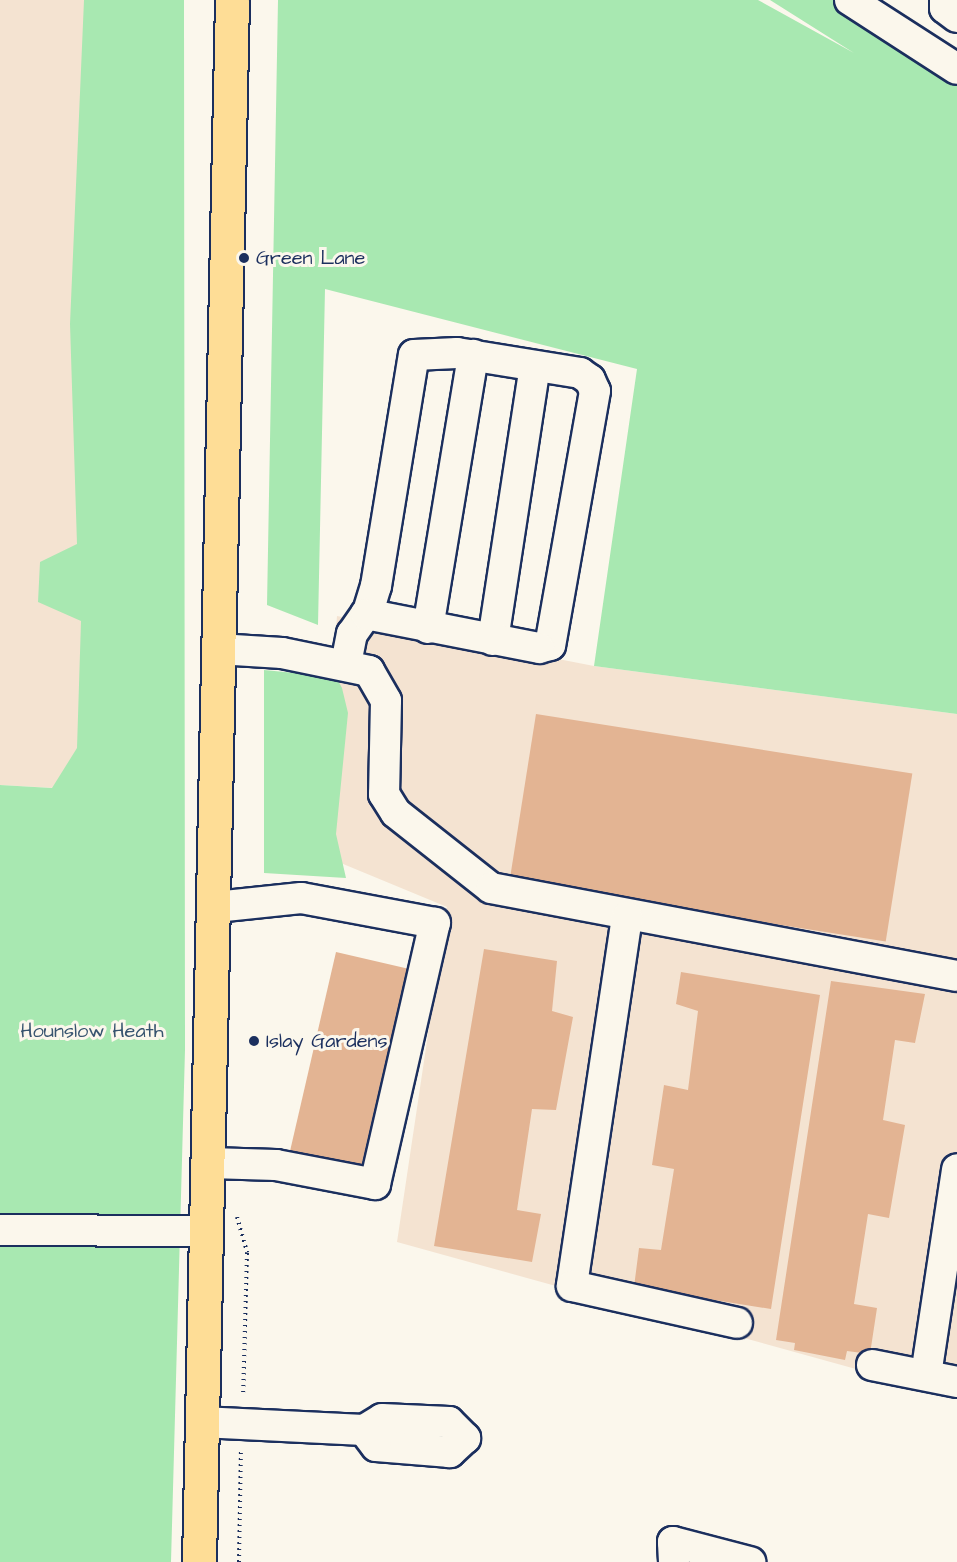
<!DOCTYPE html>
<style>
body{margin:0}
#map{position:relative;width:957px;height:1562px;overflow:hidden;background:#fbf7ec;font-family:"Architects Daughter",sans-serif}
div>[style]{position:absolute}
[style*='--x']{left:calc(var(--x)*1px);top:calc(var(--y)*1px);width:calc(var(--w)*1px);rotate:calc(var(--a)*1deg)}
.built>*{inset:0;background:#f4e3d1}
.green>*{inset:0;background:#a8e8b1}
.building>*{inset:0;background:#e3b493;transform-origin:0 0}
.path>*{height:4px;margin-top:-2px;transform-origin:0;background:repeating-linear-gradient(90deg,#1b2f5e 0 1.5px,transparent 0 6px)}
.roads{filter:drop-shadow(2px 0 #1b2f5e) drop-shadow(-2px 0 #1b2f5e) drop-shadow(0 2px #1b2f5e) drop-shadow(0 -2px #1b2f5e)}
.minor>*{height:30px;margin:-15px;padding:0 15px;transform-origin:15px;border-radius:15px;background:#fbf7ec}
.major>*{height:33px;margin:-16.5px;padding:0 16.5px;transform-origin:16.5px;border-radius:16.5px;background:#fedd96}
.dots>*{width:16px;height:16px;translate:-50% -50%;box-sizing:border-box;border:3px solid #fbf7ec;border-radius:50%}
span{translate:-50% -50%;white-space:nowrap;text-align:center;line-height:1.15;-webkit-text-stroke:6px #fbf7ec;paint-order:stroke}
.poi-label{font-size:20px;color:#1b2f5e}
.left{translate:0 -50%;text-align:left}
.park-label{font-size:20px;color:#37546f}
</style>
<div id="map">
<div class="built">
<div style="clip-path:polygon(0 0,126px 0,91px 790px,0 785px)"></div>
<div style="clip-path:polygon(337px 616px,594px 666px,957px 714px,957px 1397px,397px 1242px,447px 907px,319px 854px)"></div>
</div>
<div class="green">
<div style="clip-path:polygon(84px 0,184px 0,185px 1050px,171px 1562px,0 1562px,0 785px,52px 788px,77px 748px,81px 621px,38px 602px,40px 562px,77px 544px,70px 324px)"></div>
<div style="clip-path:polygon(278px 0,758px 0,854px 53px,770px 0,833px 0,957px 82px,957px 714px,594px 666px,637px 369px,325px 289px,318px 625px,267px 605px)"></div>
<div style="clip-path:polygon(264px 670px,336px 677px,342px 688px,348px 713px,336px 834px,346px 878px,264px 873px)"></div>
</div>
<div class="building">
<div style="left:536px;top:714px;width:381px;height:170px;rotate:9deg"></div>
<div style="clip-path:polygon(484px 949px,557px 961px,552px 1011px,573px 1017px,556px 1110px,532px 1109px,517px 1210px,541px 1214px,532px 1262px,434px 1246px)"></div>
<div style="left:336px;top:952px;width:73px;height:214px;rotate:13deg"></div>
<div style="clip-path:polygon(681px 972px,820px 995px,771px 1309px,634px 1287px,639px 1248px,661px 1250px,674px 1169px,652px 1165px,664px 1085px,688px 1090px,698px 1011px,676px 1004px)"></div>
<div style="clip-path:polygon(831px 981px,925px 994px,915px 1043px,895px 1040px,883px 1120px,905px 1125px,889px 1218px,868px 1214px,854px 1304px,877px 1308px,870px 1354px,847px 1351px,845px 1360px,794px 1350px,795px 1343px,776px 1340px)"></div>
</div>
<div class="path">
<div style="--x:237;--y:1217;--w:37;--a:74"></div>
<div style="--x:247;--y:1253;--w:144;--a:91.6"></div>
<div style="--x:239;--y:1562;--w:112;--a:-89"></div>
</div>
<div class="roads">
<div class="minor">
<div style="--x:850;--y:0;--w:127;--a:32.8"></div>
<div style="--x:945;--y:0;--w:8;--a:90"></div>
<div style="--x:945;--y:8;--w:15;--a:37"></div>
<div style="--x:428;--y:628;--w:277;--a:-80.6"></div>
<div style="--x:493;--y:640;--w:277;--a:-81.3"></div>
<div style="--x:218;--y:649;--w:64;--a:3.6"></div>
<div style="--x:282;--y:653;--w:89;--a:11.7"></div>
<div style="--x:369;--y:671;--w:34;--a:60"></div>
<div style="--x:386;--y:701;--w:93;--a:91.2"></div>
<div style="--x:384;--y:794;--w:22;--a:58"></div>
<div style="--x:396;--y:813;--w:121;--a:38.3"></div>
<div style="--x:491;--y:888;--w:474;--a:10.7"></div>
<div style="--x:346;--y:664;--w:31;--a:-79"></div>
<div style="--x:352;--y:634;--w:24;--a:-55"></div>
<div style="--x:366;--y:614;--w:3;--a:-45"></div>
<div style="--x:368;--y:612;--w:27;--a:-73"></div>
<div style="--x:376;--y:586;--w:234;--a:-80.7"></div>
<div style="--x:414;--y:355;--w:43;--a:-2.7"></div>
<div style="--x:457;--y:353;--w:125;--a:9.2"></div>
<div style="--x:580;--y:373;--w:12;--a:35"></div>
<div style="--x:590;--y:380;--w:12;--a:66"></div>
<div style="--x:595;--y:391;--w:258;--a:100"></div>
<div style="--x:550;--y:645;--w:11;--a:165"></div>
<div style="--x:539;--y:648;--w:176;--a:-168.9"></div>
<div style="--x:627;--y:917;--w:373;--a:98.5"></div>
<div style="--x:572;--y:1286;--w:169;--a:12.6"></div>
<div style="--x:210;--y:1163;--w:66;--a:1.7"></div>
<div style="--x:276;--y:1165;--w:101;--a:10.9"></div>
<div style="--x:375;--y:1184;--w:268;--a:-77.1"></div>
<div style="--x:435;--y:923;--w:136;--a:-169.4"></div>
<div style="--x:301;--y:898;--w:86;--a:174"></div>
<div style="--x:0;--y:1230;--w:207;--a:0.3"></div>
<div style="--x:872;--y:1365;--w:87;--a:11.3"></div>
<div style="--x:926;--y:1375;--w:208;--a:-81.4"></div>
<div style="--x:382;--y:1419;--w:67;--a:2.6"></div>
<div style="--x:449;--y:1422;--w:23;--a:45"></div>
<div style="--x:465;--y:1438;--w:21;--a:137"></div>
<div style="--x:450;--y:1452;--w:74;--a:-175.4"></div>
<div style="--x:376;--y:1446;--w:20;--a:-127"></div>
<div style="--x:364;--y:1430;--w:21;--a:-31"></div>
<div style="--x:201;--y:1422;--w:163;--a:2.8"></div>
<div style="--x:674;--y:1562;--w:20;--a:-93"></div>
<div style="--x:673;--y:1542;--w:80;--a:14.6"></div>
</div>
<div class="major">
<div style="--x:199;--y:1562;--w:1562;--a:-88.79"></div>
</div>
</div>
<div class="dots">
<div style="left:244px;top:258px;background:#1b2f5e"></div>
<div style="left:254px;top:1041px;background:#1b2f5e"></div>
</div>
<div class="poi-label">
<span class="left" style="left:256px;top:258px">Green Lane</span>
<span class="left" style="left:266px;top:1041px">Islay Gardens</span>
</div>
<div class="park-label">
<span style="left:92px;top:1031px">Hounslow Heath</span>
</div>
</div>
